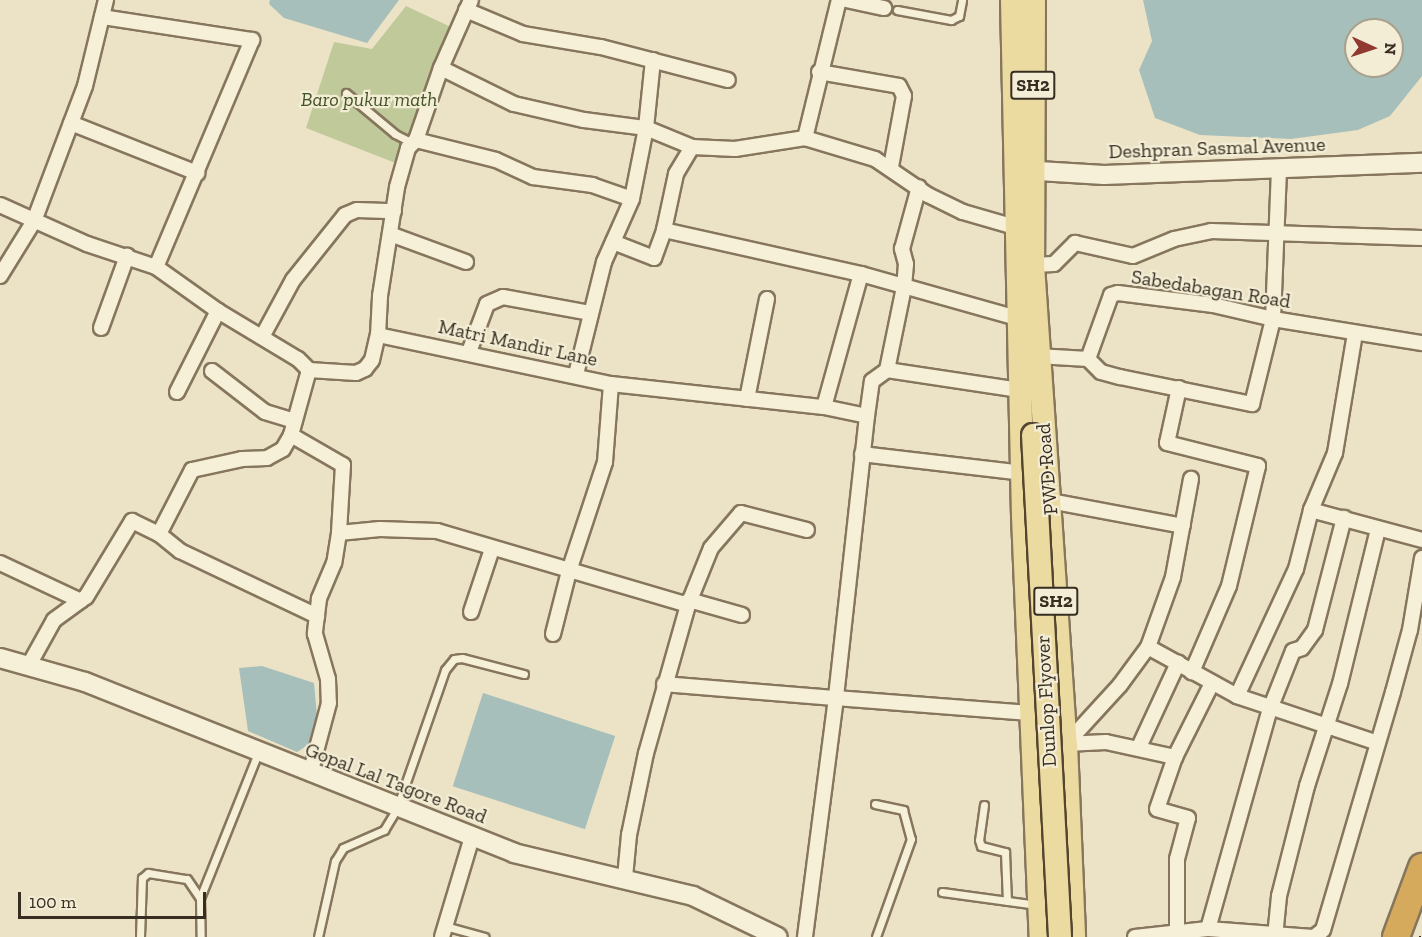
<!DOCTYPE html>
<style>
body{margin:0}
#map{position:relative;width:1422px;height:937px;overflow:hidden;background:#ece3c6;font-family:"Zilla Slab",serif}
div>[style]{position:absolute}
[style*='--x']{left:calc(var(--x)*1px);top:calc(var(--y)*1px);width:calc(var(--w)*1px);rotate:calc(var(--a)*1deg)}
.green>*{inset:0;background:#c0c99a}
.water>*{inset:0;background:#a7bfba;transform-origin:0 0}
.roads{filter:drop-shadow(2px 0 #86765d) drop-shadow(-2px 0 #86765d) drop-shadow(0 2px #86765d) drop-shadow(0 -2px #86765d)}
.service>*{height:7px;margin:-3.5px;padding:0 3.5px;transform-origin:3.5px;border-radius:3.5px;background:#f7f0d8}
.minor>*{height:14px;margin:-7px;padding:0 7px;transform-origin:7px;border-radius:7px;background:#f7f0d8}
.tertiary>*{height:18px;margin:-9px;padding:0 9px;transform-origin:9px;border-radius:9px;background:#f7f0d8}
.primary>*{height:22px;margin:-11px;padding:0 11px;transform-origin:11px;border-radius:11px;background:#ecdba0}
.motorway>*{height:26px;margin:-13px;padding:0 13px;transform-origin:13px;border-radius:13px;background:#d5aa5c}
.rail>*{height:6px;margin-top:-3px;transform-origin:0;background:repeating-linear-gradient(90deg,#f3edd5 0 11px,#372d20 0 22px);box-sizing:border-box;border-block:2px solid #372d20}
.bridges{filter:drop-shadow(2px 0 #544430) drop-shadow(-2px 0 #544430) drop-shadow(0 2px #544430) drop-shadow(0 -2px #544430)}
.primary-bridge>*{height:22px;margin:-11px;padding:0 11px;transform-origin:11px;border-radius:11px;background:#ecdba0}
span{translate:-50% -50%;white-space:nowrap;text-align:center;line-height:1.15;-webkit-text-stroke:4.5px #f3edd5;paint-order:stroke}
.shield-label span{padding:2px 4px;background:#f3edd5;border:2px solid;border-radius:4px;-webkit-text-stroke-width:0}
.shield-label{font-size:18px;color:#372d20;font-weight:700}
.park-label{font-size:20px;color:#445227;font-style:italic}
.street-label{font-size:20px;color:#372d20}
.north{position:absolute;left:1344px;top:18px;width:60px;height:60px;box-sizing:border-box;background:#f3edd5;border:2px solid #a8a08d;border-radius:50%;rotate:93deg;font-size:16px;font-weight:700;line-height:24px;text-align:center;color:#372d20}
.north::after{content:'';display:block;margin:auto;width:21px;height:27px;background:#913830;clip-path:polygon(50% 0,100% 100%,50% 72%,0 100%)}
.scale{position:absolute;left:18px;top:892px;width:188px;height:27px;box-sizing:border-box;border:3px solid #372d20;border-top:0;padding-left:8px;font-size:18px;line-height:21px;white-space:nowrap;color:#372d20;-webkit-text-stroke:4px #f3edd5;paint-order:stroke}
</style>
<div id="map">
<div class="green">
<div style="clip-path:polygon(406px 6px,453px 28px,398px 164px,306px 128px,334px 42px,372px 49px)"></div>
</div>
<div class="water">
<div style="clip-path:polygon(270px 0,399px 0,367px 43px,284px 18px,269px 4px)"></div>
<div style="clip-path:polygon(evenodd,1143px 0,1422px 0,1422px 76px,1390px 116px,1358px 130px,1291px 139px,1200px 135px,1155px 118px,1139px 70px,1152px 41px,1143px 0,1356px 30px,1392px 30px,1392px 66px,1356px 66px,1356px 30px)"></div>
<div style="clip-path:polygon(262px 666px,314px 683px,319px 738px,297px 752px,248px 731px,239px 668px)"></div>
<div style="left:483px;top:693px;width:139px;height:98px;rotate:18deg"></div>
</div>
<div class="roads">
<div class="service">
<div style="--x:897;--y:10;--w:55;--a:10.5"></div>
<div style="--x:951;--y:20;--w:9;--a:-27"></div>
<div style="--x:959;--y:16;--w:16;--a:-79"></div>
<div style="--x:346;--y:93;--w:64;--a:39.9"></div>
<div style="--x:395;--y:134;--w:20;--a:27"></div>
<div style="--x:875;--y:804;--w:29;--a:12"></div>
<div style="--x:903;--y:810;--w:30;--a:75"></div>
<div style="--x:911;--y:839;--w:104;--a:109.7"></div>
<div style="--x:984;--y:805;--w:35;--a:98"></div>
<div style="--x:979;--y:840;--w:6;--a:72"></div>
<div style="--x:981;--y:846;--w:25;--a:14"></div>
<div style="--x:1005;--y:852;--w:49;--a:87.7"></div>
<div style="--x:942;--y:892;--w:96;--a:7.8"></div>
<div style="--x:200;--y:898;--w:156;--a:-68.2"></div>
<div style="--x:445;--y:926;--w:41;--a:15.4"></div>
<div style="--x:140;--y:937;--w:59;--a:-88.1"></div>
<div style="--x:142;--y:878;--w:8;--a:-40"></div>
<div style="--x:148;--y:873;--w:39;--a:9"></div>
<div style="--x:187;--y:879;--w:23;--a:56"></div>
<div style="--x:200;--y:898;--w:39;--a:89"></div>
<div style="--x:318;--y:937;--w:78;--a:-77.4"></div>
<div style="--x:335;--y:861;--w:15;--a:-58"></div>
<div style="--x:343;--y:848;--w:45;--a:-23.7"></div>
<div style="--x:384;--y:830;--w:26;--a:-59"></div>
<div style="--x:397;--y:808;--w:146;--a:-70.8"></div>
<div style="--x:445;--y:670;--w:14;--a:-51"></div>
<div style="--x:454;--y:659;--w:8;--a:-7"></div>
<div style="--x:462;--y:658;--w:64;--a:14.5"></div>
</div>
<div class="minor">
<div style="--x:846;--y:0;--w:39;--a:12"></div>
<div style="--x:466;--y:10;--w:62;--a:22.8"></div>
<div style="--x:523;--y:34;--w:79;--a:9.5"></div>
<div style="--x:601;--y:47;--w:131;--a:14.6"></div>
<div style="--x:102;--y:17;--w:152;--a:8.7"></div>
<div style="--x:252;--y:40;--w:246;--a:112.9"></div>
<div style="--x:653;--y:60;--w:68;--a:95.9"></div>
<div style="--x:646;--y:128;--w:50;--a:22.4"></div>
<div style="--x:692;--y:147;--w:43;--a:2.7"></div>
<div style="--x:735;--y:149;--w:71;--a:-8.9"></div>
<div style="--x:805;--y:138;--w:73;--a:16.7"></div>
<div style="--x:875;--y:159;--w:64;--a:34.2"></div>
<div style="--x:928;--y:195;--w:39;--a:26"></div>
<div style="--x:963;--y:212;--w:54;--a:16.1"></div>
<div style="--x:441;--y:68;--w:81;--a:26.3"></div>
<div style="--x:514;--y:104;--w:72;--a:12.9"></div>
<div style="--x:584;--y:120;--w:63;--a:7.4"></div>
<div style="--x:646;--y:128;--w:72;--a:101.2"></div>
<div style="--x:632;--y:199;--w:69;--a:114"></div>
<div style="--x:604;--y:262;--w:115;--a:104"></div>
<div style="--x:819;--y:72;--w:81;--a:9.9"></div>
<div style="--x:899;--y:86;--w:11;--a:63"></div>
<div style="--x:904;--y:96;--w:72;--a:100.4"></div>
<div style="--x:71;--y:123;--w:136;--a:21.6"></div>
<div style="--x:805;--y:138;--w:142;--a:-76.2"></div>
<div style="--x:416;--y:140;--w:82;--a:14"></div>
<div style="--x:496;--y:160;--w:41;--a:24.7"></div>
<div style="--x:533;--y:177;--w:60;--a:7.7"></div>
<div style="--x:592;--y:185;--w:42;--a:19.3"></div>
<div style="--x:692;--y:147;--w:31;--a:121"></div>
<div style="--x:676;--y:174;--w:57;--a:102.1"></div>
<div style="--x:664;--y:230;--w:202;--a:12.6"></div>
<div style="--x:861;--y:274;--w:162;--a:15.8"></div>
<div style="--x:0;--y:205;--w:95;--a:24.1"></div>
<div style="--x:87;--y:244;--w:73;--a:18.4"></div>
<div style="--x:156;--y:267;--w:76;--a:35.4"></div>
<div style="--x:218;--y:311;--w:93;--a:31"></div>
<div style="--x:298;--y:359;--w:16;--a:45"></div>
<div style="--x:309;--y:370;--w:47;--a:3.7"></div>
<div style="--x:356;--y:373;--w:10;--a:-24"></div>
<div style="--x:365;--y:369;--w:11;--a:-52"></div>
<div style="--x:372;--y:360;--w:26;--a:-77"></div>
<div style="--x:378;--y:335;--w:238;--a:11.9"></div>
<div style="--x:611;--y:384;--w:214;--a:6.2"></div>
<div style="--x:824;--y:407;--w:44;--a:11.8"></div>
<div style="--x:867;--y:416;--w:35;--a:-82"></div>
<div style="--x:872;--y:381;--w:19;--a:-36"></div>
<div style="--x:887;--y:370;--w:134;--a:8.6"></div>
<div style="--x:390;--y:234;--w:81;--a:20.2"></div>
<div style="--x:613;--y:242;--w:44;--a:21.3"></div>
<div style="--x:654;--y:258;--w:30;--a:-70"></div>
<div style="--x:1033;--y:265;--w:21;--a:-3"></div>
<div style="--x:1054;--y:264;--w:30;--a:-45"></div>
<div style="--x:1075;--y:243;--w:59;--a:12.6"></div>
<div style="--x:1133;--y:256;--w:44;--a:-22.5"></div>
<div style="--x:1174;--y:239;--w:38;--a:-12"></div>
<div style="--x:1211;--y:231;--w:211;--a:1.9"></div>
<div style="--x:0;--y:276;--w:65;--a:-58.3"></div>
<div style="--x:34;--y:221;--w:144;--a:-69.3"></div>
<div style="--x:85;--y:86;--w:89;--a:-76.3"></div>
<div style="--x:101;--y:328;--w:77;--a:-70.1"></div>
<div style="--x:378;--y:335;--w:39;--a:-87"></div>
<div style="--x:380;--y:296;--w:110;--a:-81.1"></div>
<div style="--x:397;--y:187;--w:41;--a:-74.2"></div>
<div style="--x:408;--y:148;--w:11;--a:-45"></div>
<div style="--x:416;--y:140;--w:76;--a:-70.9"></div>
<div style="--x:441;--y:68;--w:74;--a:-66.2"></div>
<div style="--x:262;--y:337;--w:65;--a:-61.5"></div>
<div style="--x:293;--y:280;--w:83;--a:-51.3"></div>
<div style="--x:345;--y:215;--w:13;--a:-23"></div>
<div style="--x:357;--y:210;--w:37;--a:2"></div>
<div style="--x:469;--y:352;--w:51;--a:-69.4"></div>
<div style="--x:487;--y:304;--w:17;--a:-24"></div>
<div style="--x:503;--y:297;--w:88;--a:10.4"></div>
<div style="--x:1037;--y:356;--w:51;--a:3.4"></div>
<div style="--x:1088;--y:359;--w:68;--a:-70.2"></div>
<div style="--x:1111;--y:295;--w:7;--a:-16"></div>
<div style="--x:1118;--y:293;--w:96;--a:7.2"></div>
<div style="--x:1213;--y:305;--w:62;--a:13.1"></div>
<div style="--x:1273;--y:319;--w:151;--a:9.2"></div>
<div style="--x:1088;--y:359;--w:18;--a:45"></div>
<div style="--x:1101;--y:372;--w:20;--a:15"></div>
<div style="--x:1120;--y:377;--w:135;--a:11.6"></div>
<div style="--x:1252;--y:404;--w:88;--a:-76.1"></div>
<div style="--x:1273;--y:319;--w:151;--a:-87.7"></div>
<div style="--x:309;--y:370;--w:67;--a:105.5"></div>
<div style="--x:291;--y:435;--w:60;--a:30"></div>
<div style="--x:343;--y:465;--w:68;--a:93.4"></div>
<div style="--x:339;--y:533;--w:30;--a:99"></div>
<div style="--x:334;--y:563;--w:39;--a:113"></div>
<div style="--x:319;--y:599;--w:35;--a:97"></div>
<div style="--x:315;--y:634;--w:47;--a:73.9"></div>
<div style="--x:328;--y:679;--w:24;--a:88"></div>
<div style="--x:329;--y:703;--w:73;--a:105"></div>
<div style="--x:887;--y:370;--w:85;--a:-78.4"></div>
<div style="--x:904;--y:287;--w:23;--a:-85"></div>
<div style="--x:906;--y:264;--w:16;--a:-105"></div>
<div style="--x:902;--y:249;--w:64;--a:-74.7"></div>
<div style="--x:212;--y:371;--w:67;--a:37.7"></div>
<div style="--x:265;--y:412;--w:31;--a:17"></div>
<div style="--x:1179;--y:388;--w:56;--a:102.3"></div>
<div style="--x:1167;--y:443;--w:94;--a:14.2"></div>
<div style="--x:1258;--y:466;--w:123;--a:103.6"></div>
<div style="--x:1229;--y:586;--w:94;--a:113.3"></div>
<div style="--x:177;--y:392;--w:91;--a:-63.2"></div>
<div style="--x:747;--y:399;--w:102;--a:-78.7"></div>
<div style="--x:824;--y:407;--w:138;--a:-74.5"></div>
<div style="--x:867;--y:416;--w:284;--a:96.3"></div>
<div style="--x:836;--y:698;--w:197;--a:4.4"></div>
<div style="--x:862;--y:454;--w:162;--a:6.7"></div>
<div style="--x:1050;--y:501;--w:135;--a:10.6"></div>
<div style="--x:1311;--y:510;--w:62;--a:-67.2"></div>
<div style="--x:1335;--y:453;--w:122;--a:-80.5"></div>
<div style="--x:339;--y:533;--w:41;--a:-5.6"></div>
<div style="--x:380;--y:529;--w:57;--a:2"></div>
<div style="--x:437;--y:531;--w:262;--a:16.4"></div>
<div style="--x:688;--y:605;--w:154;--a:105.8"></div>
<div style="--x:646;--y:753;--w:84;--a:101.7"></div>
<div style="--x:629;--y:835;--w:42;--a:95.4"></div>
<div style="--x:159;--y:534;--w:72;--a:-62.7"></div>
<div style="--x:192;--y:470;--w:51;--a:-12.4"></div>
<div style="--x:242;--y:459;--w:25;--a:-2"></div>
<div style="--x:267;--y:458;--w:18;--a:-29"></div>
<div style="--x:283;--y:449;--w:16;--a:-60"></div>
<div style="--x:0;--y:563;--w:89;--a:25.1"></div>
<div style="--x:689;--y:600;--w:55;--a:15.8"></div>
<div style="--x:688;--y:605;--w:61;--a:-68"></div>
<div style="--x:711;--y:548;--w:46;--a:-49.4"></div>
<div style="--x:741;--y:513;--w:68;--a:14.4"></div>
<div style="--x:471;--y:612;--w:66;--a:-71.6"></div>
<div style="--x:553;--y:634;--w:65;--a:-75.7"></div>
<div style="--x:569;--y:571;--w:115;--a:-71.7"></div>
<div style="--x:605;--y:462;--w:78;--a:-85.6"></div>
<div style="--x:1148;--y:647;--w:74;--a:-70.3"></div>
<div style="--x:1173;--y:577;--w:100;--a:-79.6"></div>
<div style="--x:29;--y:665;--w:51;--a:-60.9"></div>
<div style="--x:54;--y:620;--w:39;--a:-36"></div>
<div style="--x:86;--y:597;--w:89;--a:-58.8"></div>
<div style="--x:132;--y:521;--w:30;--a:26"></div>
<div style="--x:159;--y:534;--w:27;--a:39"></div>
<div style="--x:180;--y:551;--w:152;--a:25.4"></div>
<div style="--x:664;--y:684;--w:173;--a:4.7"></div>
<div style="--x:836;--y:698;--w:241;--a:97.4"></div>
<div style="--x:1237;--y:696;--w:140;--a:-65.1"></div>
<div style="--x:1296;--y:569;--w:61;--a:-75.7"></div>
<div style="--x:1311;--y:510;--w:115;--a:15.1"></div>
<div style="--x:1066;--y:744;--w:80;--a:-47.5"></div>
<div style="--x:1120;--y:685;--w:47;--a:-53.6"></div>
<div style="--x:1148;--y:647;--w:102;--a:28.8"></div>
<div style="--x:1237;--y:696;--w:145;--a:18.4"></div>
<div style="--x:1066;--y:744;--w:40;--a:-2.9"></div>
<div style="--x:1106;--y:742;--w:71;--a:12.3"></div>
<div style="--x:1139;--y:747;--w:93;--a:-65.1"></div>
<div style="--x:1208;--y:929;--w:229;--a:-74.3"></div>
<div style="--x:1270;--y:709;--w:62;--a:-68.4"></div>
<div style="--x:1293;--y:651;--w:9;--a:-18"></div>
<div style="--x:1302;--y:648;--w:22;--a:-54"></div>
<div style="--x:1315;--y:630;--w:116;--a:-75.5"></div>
<div style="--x:442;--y:937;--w:104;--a:-73.3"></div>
<div style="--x:1135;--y:937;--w:73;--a:-6.3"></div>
<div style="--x:1208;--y:929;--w:105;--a:4.4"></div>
<div style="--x:1177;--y:937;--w:78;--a:-90"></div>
<div style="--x:1177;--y:859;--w:42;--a:-75"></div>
<div style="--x:1188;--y:818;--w:32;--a:-164"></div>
<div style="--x:1157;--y:809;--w:55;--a:-70.9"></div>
<div style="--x:1175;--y:757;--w:83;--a:-63.4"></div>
<div style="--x:1275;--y:937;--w:41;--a:-84.4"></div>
<div style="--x:1279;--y:896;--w:114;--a:-75.7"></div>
<div style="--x:1307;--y:786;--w:107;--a:-72.1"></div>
<div style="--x:1340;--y:684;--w:160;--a:-76.2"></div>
<div style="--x:1314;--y:937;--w:11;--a:-38"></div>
<div style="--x:1323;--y:930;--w:248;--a:-73.6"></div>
<div style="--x:1393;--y:692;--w:64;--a:-74.7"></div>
<div style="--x:1410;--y:630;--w:73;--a:-80.5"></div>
</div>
<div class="tertiary">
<div style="--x:1022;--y:170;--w:82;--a:3.5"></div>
<div style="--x:1104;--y:175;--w:318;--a:-2.2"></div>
<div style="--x:0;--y:658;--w:88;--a:15.8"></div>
<div style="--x:85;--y:682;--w:462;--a:21.7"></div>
<div style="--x:514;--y:853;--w:184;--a:13.5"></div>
<div style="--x:693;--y:896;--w:94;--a:25.8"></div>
</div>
<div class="primary">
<div style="--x:1012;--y:0;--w:516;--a:88.78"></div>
<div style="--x:1023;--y:516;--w:421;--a:87.6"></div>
<div style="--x:1034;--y:0;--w:265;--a:90.2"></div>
<div style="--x:1033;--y:265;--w:480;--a:86.1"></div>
<div style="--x:1066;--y:744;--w:193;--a:87.6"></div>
</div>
<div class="motorway">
<div style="--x:1396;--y:937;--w:75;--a:-69.6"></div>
</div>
</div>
<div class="rail">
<div style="--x:1422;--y:937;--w:1;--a:-90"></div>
</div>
<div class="bridges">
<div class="primary-bridge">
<div style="--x:1033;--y:435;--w:503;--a:86.92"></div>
</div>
</div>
<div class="shield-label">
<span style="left:1033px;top:85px">SH2</span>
<span style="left:1056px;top:601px">SH2</span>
</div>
<div class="park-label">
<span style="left:369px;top:99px">Baro pukur math</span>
</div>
<div class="street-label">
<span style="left:1217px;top:148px;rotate:-2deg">Deshpran Sasmal Avenue</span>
<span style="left:1211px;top:289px;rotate:9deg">Sabedabagan Road</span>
<span style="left:518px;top:343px;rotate:12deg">Matri Mandir Lane</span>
<span style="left:1047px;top:469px;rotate:-95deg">PWD Road</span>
<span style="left:1046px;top:701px;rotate:-93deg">Dunlop Flyover</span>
<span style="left:396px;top:783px;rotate:21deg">Gopal Lal Tagore Road</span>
</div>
<div class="north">N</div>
<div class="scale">100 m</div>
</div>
